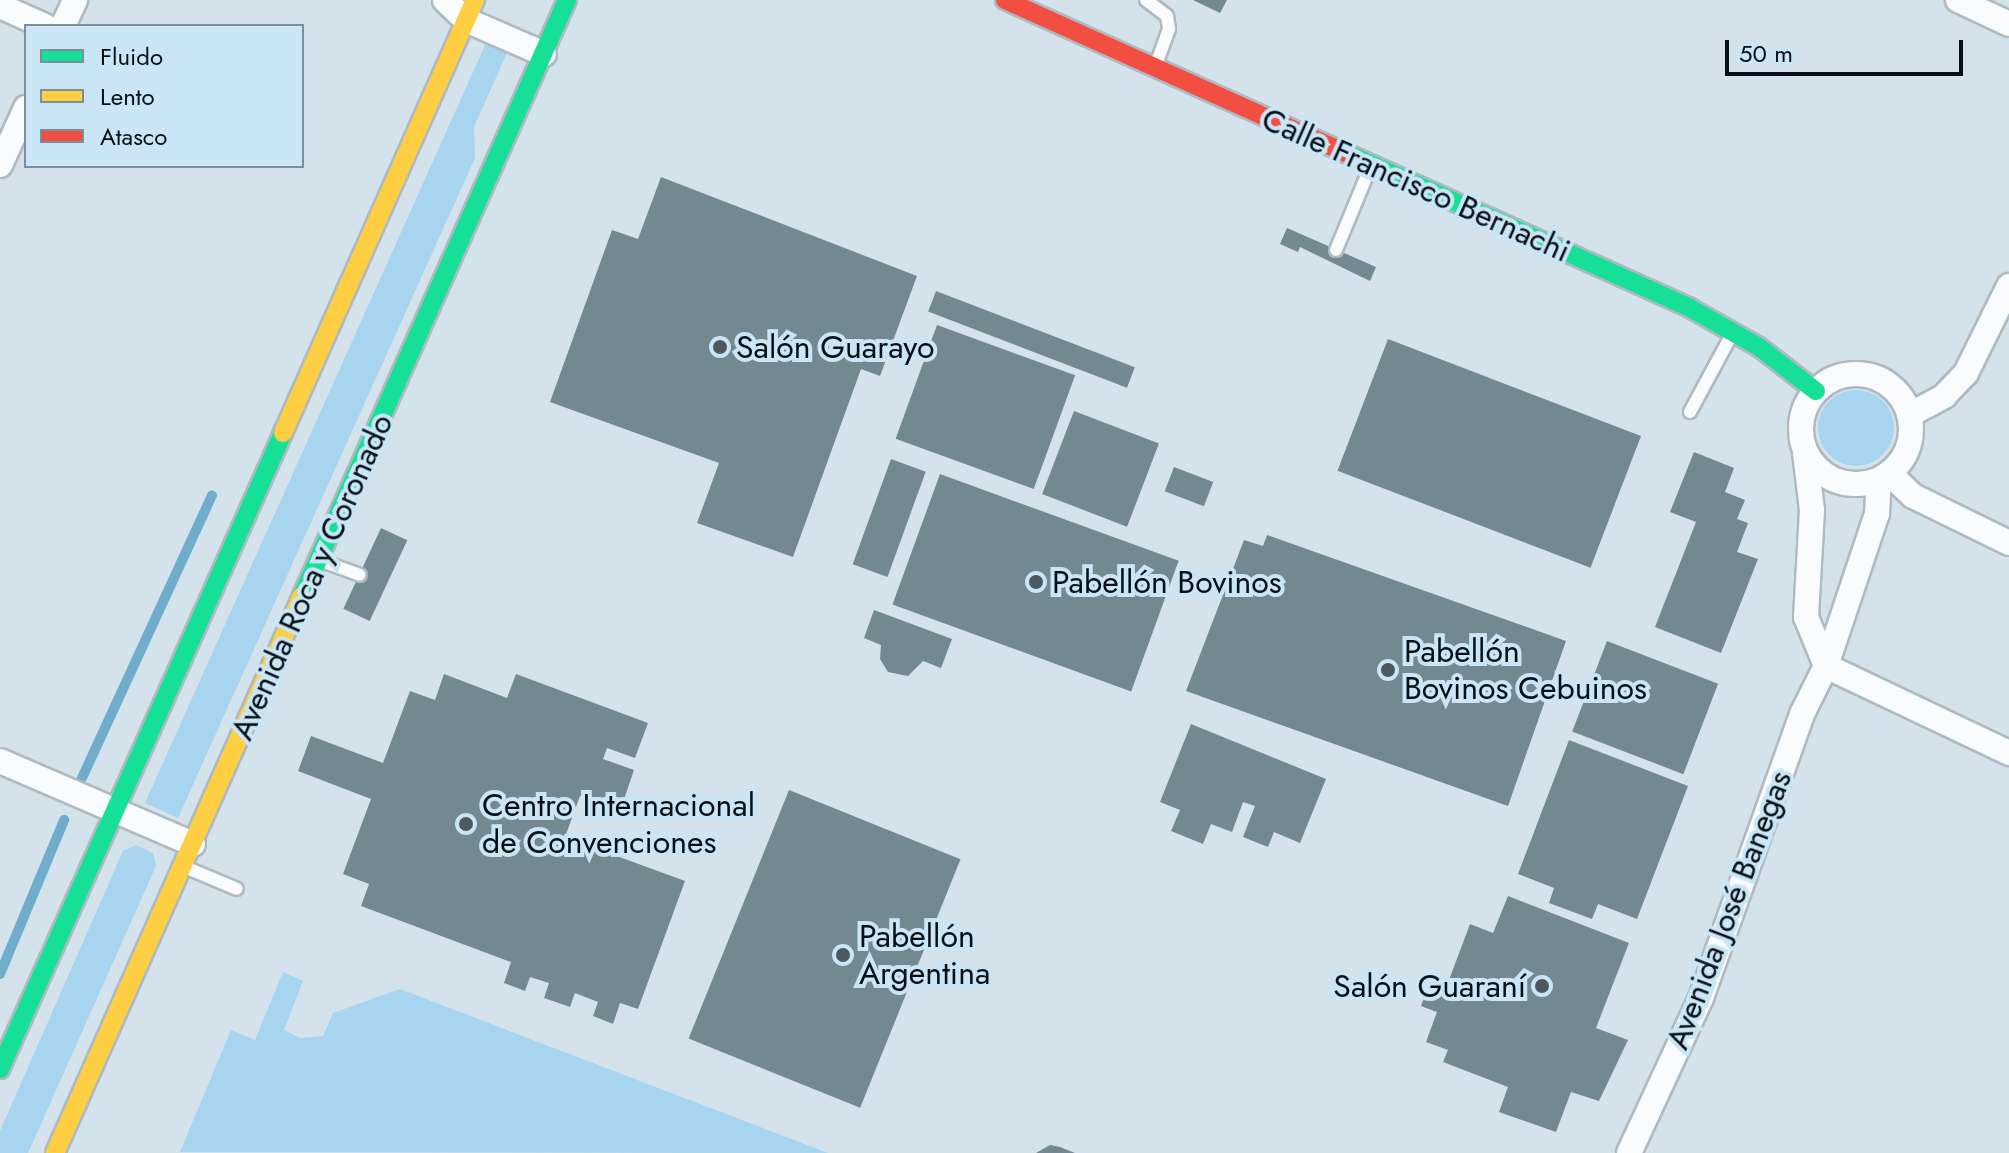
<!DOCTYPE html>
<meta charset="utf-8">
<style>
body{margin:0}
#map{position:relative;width:2009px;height:1153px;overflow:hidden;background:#d4e2eb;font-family:Jost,sans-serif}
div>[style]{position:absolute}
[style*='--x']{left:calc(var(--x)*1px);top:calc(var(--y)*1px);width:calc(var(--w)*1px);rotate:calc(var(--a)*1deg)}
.green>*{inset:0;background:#a7d4ee}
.round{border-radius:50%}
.stream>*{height:10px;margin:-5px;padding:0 5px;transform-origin:5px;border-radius:5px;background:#70accc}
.building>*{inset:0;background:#748892;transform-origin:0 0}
.roads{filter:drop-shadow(2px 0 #aeb9c0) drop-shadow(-2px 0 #aeb9c0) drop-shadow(0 2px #aeb9c0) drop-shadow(0 -2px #aeb9c0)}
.lane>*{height:12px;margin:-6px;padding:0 6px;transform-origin:6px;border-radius:6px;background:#f9fbfc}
.street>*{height:24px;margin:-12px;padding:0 12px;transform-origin:12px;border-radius:12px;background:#f9fbfc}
.street>.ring{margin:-12px;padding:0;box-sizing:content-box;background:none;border:24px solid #f9fbfc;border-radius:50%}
.fast>*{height:18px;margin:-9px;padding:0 9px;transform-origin:9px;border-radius:9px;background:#16e098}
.slow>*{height:18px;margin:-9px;padding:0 9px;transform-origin:9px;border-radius:9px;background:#ffcf43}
.jam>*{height:18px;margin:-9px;padding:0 9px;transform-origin:9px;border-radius:9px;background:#f24e42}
.dots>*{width:22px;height:22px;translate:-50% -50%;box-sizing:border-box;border:4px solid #cae5f5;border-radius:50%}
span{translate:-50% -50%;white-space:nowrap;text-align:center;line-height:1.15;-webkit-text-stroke:8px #cae5f5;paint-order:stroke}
.street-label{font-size:32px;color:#060f14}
.poi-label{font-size:32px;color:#060f14}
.left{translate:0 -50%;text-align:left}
.right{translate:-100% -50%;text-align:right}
.legend{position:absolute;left:24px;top:24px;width:280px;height:144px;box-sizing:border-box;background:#cae5f5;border:2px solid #7c8f9b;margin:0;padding:10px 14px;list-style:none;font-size:24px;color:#060f14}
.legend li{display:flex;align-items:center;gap:16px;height:40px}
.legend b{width:40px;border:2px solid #7c8f9b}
.scale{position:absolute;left:1725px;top:40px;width:238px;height:36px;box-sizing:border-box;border:4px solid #060f14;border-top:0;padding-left:10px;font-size:24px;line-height:28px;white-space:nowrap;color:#060f14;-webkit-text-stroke:6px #cae5f5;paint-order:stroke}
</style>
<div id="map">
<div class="green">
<div style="clip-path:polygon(486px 43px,507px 53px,474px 127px,475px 158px,178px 818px,145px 803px)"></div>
<div class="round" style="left:1818px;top:390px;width:76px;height:76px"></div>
<div style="clip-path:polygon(136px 845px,153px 853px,156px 866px,28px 1153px,0 1153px,0 1131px,123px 851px)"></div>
<div style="clip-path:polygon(283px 972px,303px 981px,284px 1030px,300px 1038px,323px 1036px,333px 1013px,400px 989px,828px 1153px,180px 1152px,231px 1030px,255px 1040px)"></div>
</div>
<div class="stream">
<div style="--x:82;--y:778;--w:311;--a:-65.3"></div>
<div style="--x:0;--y:974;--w:167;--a:-67.4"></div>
</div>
<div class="building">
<div style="clip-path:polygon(1193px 0,1227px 0,1220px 13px)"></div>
<div style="clip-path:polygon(661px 177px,917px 276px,880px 376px,861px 369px,793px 557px,697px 523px,719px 463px,550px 402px,612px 230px,638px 239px)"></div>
<div style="clip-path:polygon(1287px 228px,1376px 267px,1370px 281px,1300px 247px,1298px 252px,1280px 244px)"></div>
<div style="left:936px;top:291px;width:213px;height:22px;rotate:21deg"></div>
<div style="left:937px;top:325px;width:147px;height:121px;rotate:20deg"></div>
<div style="left:1388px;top:339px;width:271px;height:141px;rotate:21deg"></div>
<div style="left:1074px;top:411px;width:91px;height:89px;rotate:21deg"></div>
<div style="clip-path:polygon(1694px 452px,1734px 468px,1725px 492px,1745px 500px,1737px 519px,1748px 523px,1737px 552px,1758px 559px,1721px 653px,1655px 627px,1696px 522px,1670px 512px)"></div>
<div style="left:891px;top:459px;width:37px;height:112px;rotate:20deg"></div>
<div style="left:1174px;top:467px;width:42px;height:26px;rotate:21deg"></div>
<div style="left:940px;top:474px;width:254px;height:139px;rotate:20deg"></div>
<div style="left:381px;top:528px;width:29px;height:89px;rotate:25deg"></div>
<div style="clip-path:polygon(1267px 535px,1566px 641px,1508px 806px,1186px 691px,1244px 540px,1263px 546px)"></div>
<div style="clip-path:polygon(874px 610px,952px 639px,941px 668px,923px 661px,908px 676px,888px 672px,880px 659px,881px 645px,864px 638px)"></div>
<div style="left:1607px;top:641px;width:119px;height:97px;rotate:21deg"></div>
<div style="clip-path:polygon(444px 674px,507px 698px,516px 674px,648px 723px,635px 758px,607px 748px,603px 759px,634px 770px,620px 811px,580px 796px,565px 837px,685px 881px,638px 1009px,620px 1003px,613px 1024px,593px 1016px,598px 1002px,575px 993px,570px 1007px,544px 998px,549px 983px,530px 977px,525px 991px,504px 983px,511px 962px,361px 906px,369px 884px,343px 874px,371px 799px,298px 771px,311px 736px,383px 763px,410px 691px,435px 700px)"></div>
<div style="clip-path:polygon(1191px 724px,1326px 779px,1300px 843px,1274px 832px,1268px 847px,1243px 837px,1255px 806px,1243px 802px,1232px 832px,1211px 824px,1203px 844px,1171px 831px,1180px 810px,1160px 802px)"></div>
<div style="clip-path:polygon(1569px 740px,1688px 786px,1637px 919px,1598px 904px,1592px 919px,1549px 903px,1554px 888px,1518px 874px)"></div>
<div style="left:789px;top:790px;width:185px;height:268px;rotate:22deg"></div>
<div style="clip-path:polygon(1508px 896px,1629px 943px,1596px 1028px,1628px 1040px,1599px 1101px,1571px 1092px,1556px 1132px,1499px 1112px,1508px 1087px,1443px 1062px,1448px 1050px,1426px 1042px,1437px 1012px,1421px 1006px,1433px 974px,1449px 980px,1470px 924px,1493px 933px)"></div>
<div style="clip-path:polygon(1050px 1145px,1060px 1147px,1075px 1153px,1036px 1153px)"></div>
</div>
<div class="roads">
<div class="lane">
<div style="--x:1146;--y:0;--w:26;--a:37"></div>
<div style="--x:1167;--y:16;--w:13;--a:81"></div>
<div style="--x:1169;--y:29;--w:38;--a:110"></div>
<div style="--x:1336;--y:250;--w:89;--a:-67.5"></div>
<div style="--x:1690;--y:412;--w:89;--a:-61.7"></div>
<div style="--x:322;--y:561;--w:40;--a:20.2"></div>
<div style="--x:185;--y:867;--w:56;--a:22.9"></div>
</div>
<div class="street">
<div style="--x:445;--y:0;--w:29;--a:44"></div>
<div style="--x:466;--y:20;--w:85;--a:23.6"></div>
<div style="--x:1958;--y:0;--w:56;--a:25.2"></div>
<div style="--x:0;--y:6;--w:49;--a:24"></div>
<div style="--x:63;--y:26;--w:29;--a:-65"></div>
<div style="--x:0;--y:165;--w:63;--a:-65.5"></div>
<div class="ring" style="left:1801px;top:374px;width:86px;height:86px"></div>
<div style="--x:1909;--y:415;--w:40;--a:-28"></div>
<div style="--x:1944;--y:396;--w:32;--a:-46"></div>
<div style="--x:1966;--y:373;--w:97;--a:-63.7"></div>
<div style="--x:1805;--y:453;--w:57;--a:83"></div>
<div style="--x:1812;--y:510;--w:107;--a:93.2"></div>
<div style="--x:1806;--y:617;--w:53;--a:67.8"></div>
<div style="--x:1889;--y:473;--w:33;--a:44"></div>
<div style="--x:1913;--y:496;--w:107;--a:26.1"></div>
<div style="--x:1826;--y:666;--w:203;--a:25.4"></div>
<div style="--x:0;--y:761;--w:210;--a:23.3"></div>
<div style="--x:1629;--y:1153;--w:171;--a:-65.1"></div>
<div style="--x:1701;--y:998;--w:301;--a:-70.4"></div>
<div style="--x:1802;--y:714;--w:54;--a:-63.4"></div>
<div style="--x:1826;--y:666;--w:160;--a:-71.5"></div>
<div style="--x:1877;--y:514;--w:34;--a:-87"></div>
</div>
<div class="fast">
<div style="--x:1348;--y:154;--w:375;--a:24.2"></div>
<div style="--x:1690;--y:308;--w:79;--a:29.5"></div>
<div style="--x:1759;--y:347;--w:72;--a:37.7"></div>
<div style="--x:302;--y:596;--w:652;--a:-66.03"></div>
<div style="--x:0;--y:1069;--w:696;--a:-66.01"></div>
</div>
<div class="slow">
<div style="--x:283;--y:433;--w:474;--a:-66.1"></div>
<div style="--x:55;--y:1153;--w:609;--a:-66.09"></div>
</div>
<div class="jam">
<div style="--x:1005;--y:0;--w:376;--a:24.2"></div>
</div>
</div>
<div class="dots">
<div style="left:720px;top:347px;background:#4e595f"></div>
<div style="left:1036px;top:582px;background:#4e595f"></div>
<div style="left:1388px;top:670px;background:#4e595f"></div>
<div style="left:466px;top:824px;background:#4e595f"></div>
<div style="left:843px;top:955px;background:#4e595f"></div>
<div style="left:1542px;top:986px;background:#4e595f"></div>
</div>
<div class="street-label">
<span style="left:1416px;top:185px;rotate:24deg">Calle Francisco Bernachi</span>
<span style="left:312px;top:577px;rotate:-66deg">Avenida Roca y Coronado</span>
<span style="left:1729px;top:910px;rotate:-69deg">Avenida José Banegas</span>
</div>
<div class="poi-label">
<span class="left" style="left:736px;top:347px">Salón Guarayo</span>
<span class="left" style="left:1052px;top:582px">Pabellón Bovinos</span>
<span class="left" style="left:1404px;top:670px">Pabellón<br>Bovinos Cebuinos</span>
<span class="left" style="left:482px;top:824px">Centro Internacional<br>de Convenciones</span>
<span class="left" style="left:859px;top:955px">Pabellón<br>Argentina</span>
<span class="right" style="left:1526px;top:986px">Salón Guaraní</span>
</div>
<ul class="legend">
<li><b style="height:10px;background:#16e098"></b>Fluido</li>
<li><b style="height:10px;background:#ffcf43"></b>Lento</li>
<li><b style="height:10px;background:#f24e42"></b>Atasco</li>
</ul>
<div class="scale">50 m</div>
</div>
